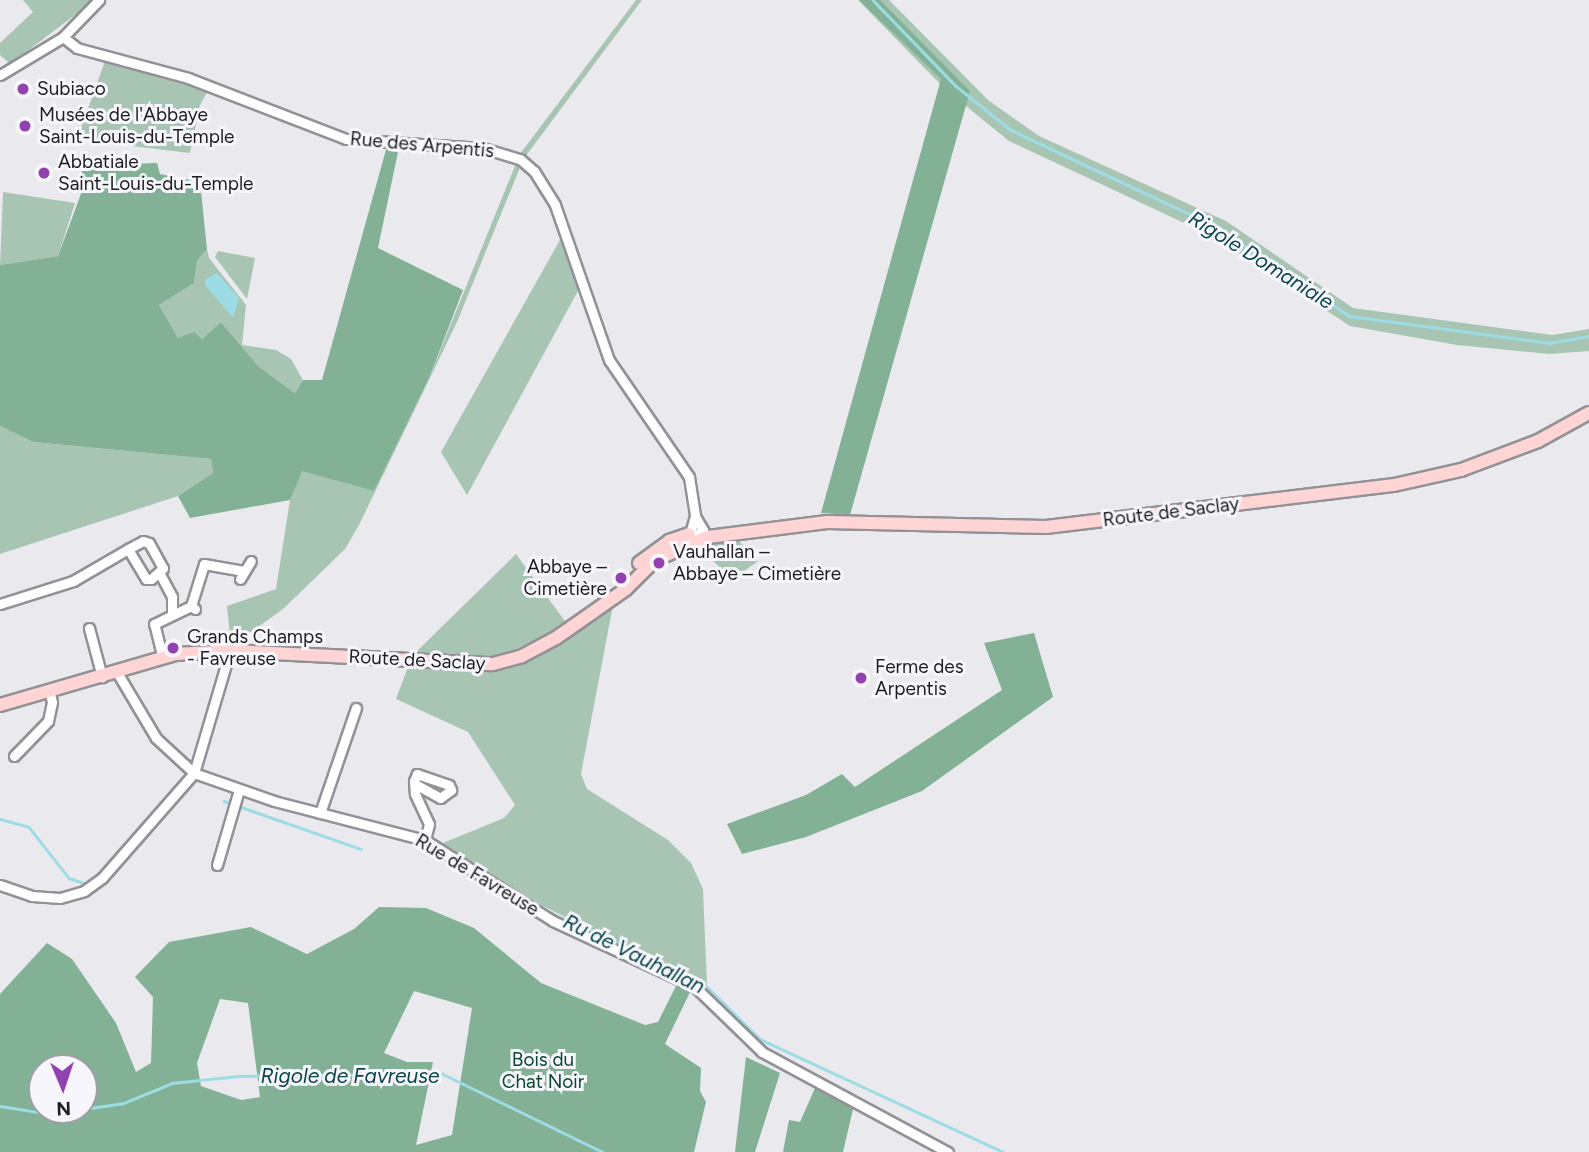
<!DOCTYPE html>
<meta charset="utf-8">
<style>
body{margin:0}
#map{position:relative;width:1589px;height:1152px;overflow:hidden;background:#eae9ee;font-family:Figtree,sans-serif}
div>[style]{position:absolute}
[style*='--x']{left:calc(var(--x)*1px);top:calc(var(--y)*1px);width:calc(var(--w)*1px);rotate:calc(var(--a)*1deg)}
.green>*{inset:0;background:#a8c5b4}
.forest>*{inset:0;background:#82b196}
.water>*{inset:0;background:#9ddce5}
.stream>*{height:2.5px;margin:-1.25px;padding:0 1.25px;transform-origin:1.25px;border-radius:1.25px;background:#9ddce5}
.roads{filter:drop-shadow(2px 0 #929296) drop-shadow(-2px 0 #929296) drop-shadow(0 2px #929296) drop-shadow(0 -2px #929296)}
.minor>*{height:9px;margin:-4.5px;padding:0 4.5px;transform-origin:4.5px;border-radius:4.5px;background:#fff}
.major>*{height:12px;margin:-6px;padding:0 6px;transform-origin:6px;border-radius:6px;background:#fed4d4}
.dots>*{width:19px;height:19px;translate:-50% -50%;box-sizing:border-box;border:4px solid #f7f6fc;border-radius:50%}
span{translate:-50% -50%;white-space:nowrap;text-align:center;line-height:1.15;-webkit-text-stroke:6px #f7f6fc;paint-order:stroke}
.poi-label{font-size:19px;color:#1d1d1f}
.left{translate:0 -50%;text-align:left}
.right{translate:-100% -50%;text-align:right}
.street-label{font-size:19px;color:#1d1d1f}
.park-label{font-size:19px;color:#0a482d}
.water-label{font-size:21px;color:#09444b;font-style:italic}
.north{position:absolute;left:28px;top:1054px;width:70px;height:70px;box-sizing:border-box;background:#f7f6fc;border:2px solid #a09fa4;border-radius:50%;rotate:178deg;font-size:19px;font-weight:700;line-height:28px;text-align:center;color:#1d1d1f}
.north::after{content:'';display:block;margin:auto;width:24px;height:32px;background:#9241b1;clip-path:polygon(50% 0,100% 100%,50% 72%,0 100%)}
</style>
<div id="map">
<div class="green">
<div style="clip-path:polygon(23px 0,95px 0,10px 64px,0 55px,0 43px,33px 12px)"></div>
<div style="clip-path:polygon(636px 0,642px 0,525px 157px,520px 154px)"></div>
<div style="clip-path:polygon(858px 0,889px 0,988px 100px,1039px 136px,1226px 221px,1353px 308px,1552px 335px,1589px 329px,1589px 351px,1549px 354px,1457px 345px,1350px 326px,1214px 237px,1009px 141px,945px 89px)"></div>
<div style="clip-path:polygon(105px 61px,209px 89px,200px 105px,190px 153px,82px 140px,81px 128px)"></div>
<div style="clip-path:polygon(517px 161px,521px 165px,457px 322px,359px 525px,345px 549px,283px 609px,231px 646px,227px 606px,276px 589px,290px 500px,301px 470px,374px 491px,429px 378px)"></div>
<div style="clip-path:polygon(3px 192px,75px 203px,58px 256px,0 265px)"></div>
<div style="clip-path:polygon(561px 238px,579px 289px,467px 495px,441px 452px)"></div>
<div style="clip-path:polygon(207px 249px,209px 258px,246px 305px,242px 345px,276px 350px,291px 359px,303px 380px,295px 393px,258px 366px,221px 322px,202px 339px,178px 338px,159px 305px,194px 283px,197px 261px)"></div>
<div style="clip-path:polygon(218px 251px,255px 258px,247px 299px,215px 257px)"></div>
<div style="clip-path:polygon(0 426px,33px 442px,211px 459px,213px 473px,178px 496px,0 554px)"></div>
<div style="clip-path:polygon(735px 537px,758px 561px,732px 580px,696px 543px)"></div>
<div style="clip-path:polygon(516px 554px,567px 624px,498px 658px,414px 654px)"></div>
<div style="clip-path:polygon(613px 605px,581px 774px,587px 789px,668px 840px,691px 863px,703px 889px,707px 987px,543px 906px,443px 843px,504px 818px,515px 805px,468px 732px,396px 699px,409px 664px,510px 659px)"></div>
</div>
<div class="forest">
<div style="clip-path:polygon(859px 0,880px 0,970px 91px,850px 515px,821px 513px,941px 79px)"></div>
<div style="clip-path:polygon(387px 146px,399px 147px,378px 248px,463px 290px,429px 378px,374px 491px,302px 471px,290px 500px,190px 518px,178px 496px,213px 473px,211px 459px,33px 442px,0 426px,0 265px,58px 256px,82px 191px,82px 166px,157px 163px,160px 174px,200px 182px,207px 249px,197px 261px,194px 283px,159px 305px,178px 338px,194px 332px,202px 339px,221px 322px,258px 366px,295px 393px,303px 380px,322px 380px)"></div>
<div style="clip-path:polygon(1034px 633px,1053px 697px,922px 791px,806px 837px,742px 854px,727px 824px,806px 795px,842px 774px,855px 787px,1002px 690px,984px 643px)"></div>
<div style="clip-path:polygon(evenodd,379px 907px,426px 908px,474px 928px,541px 983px,645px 1025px,658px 1022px,678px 982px,691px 990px,665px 1044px,701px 1068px,700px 1091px,706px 1102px,694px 1152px,0 1152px,0 994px,47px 943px,72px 959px,116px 1023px,136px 1072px,151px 1063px,153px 997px,135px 977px,169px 942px,251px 927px,307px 954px,354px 929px,379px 907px,414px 991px,472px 1008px,452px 1135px,416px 1145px,433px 1062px,407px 1062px,384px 1053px,414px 991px,379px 907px,220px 999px,248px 1003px,260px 1097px,241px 1100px,201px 1086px,197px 1063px,220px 999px,379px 907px,42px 1068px,84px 1068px,84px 1110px,42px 1110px,42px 1068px)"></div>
<div style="clip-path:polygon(746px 1057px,780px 1073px,755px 1152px,735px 1152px)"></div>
<div style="clip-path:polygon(815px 1088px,854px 1105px,843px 1152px,783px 1152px,789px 1120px,800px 1122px)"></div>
</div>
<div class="water">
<div style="clip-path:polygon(217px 273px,239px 298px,233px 318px,205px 285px,206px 279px)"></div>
</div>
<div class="stream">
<div style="--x:873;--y:0;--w:120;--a:46"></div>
<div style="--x:956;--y:86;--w:70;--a:38.7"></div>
<div style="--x:1011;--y:130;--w:221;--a:25.2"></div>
<div style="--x:1211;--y:224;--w:167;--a:33.5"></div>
<div style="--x:1350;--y:316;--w:201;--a:7.7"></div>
<div style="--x:1549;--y:343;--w:41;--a:-9.9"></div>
<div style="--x:224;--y:801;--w:145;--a:19.3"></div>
<div style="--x:0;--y:819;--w:30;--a:15"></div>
<div style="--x:29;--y:827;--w:65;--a:51.9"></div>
<div style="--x:69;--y:878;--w:20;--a:18"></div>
<div style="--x:450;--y:850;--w:98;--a:32.6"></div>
<div style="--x:542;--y:909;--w:177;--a:24.7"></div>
<div style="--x:703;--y:983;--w:80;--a:44.5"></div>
<div style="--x:760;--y:1039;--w:268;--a:24.9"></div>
<div style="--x:0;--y:1106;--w:51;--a:9.1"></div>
<div style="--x:50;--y:1114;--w:31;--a:-7"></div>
<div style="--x:84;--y:1109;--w:40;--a:-8.5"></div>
<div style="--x:124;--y:1103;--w:52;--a:-22.6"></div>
<div style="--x:172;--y:1083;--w:66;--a:-6.1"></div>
<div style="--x:238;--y:1076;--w:205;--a:-0.6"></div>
<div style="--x:443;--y:1074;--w:178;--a:26"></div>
</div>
<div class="roads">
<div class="minor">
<div style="--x:63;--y:37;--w:18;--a:38"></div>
<div style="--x:77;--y:48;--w:115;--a:15.1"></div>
<div style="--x:188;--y:78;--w:169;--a:21.1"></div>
<div style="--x:346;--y:139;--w:137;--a:3.8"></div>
<div style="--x:483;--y:148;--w:39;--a:17"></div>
<div style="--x:520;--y:159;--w:18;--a:41"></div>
<div style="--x:534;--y:171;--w:40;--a:58"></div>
<div style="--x:555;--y:205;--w:164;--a:70.8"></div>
<div style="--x:609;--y:360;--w:142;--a:55.6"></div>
<div style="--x:689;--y:477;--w:39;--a:81"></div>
<div style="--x:695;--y:516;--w:18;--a:106"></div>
<div style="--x:0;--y:75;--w:74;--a:-31.1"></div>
<div style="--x:63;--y:37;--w:52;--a:-45.8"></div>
<div style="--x:693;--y:538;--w:13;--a:-39"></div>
<div style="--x:703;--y:530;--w:16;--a:-120"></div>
<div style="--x:143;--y:541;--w:6;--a:18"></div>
<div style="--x:149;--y:543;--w:29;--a:61"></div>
<div style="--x:163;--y:568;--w:16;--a:137"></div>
<div style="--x:151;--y:579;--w:5;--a:180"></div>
<div style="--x:146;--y:579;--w:35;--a:-121"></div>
<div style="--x:128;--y:549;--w:17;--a:-28"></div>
<div style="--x:160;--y:574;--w:26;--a:62"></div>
<div style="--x:172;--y:597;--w:17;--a:90"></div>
<div style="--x:240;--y:579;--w:21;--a:-59"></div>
<div style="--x:0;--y:604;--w:77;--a:-17.5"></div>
<div style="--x:73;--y:581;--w:64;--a:-30.2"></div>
<div style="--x:191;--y:606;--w:44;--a:-72.8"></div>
<div style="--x:204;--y:564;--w:39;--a:10"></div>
<div style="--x:89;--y:628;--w:51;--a:75.1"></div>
<div style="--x:162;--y:655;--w:32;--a:-104"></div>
<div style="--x:154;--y:624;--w:41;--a:-25.9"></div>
<div style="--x:191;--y:606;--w:5;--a:37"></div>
<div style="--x:118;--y:674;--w:74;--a:59.3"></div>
<div style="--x:156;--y:738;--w:52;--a:42.6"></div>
<div style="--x:194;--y:773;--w:85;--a:19.3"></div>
<div style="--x:274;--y:801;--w:156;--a:14.5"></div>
<div style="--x:425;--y:840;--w:151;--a:32.3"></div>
<div style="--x:553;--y:921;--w:157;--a:24.9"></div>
<div style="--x:695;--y:987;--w:93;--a:44.1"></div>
<div style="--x:762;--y:1052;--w:211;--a:28.3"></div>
<div style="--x:14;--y:756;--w:49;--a:-45.8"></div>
<div style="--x:48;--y:721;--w:19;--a:-78"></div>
<div style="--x:52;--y:702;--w:12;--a:-104"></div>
<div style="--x:415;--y:784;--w:29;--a:29"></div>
<div style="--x:440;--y:798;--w:14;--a:-36"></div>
<div style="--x:451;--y:790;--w:5;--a:-112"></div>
<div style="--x:449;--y:785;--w:34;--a:-161"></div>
<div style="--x:417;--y:774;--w:8;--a:113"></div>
<div style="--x:414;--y:781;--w:13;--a:86"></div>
<div style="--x:415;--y:794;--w:33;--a:65"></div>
<div style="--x:429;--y:824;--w:16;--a:104"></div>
<div style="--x:320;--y:813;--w:111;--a:-71.1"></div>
<div style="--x:217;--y:865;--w:78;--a:-73.7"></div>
<div style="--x:0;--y:885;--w:34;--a:19"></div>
<div style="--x:32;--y:896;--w:28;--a:4"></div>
<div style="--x:60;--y:898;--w:25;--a:-16"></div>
<div style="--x:84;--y:891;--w:22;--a:-36"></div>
<div style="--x:102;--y:878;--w:140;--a:-48.8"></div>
<div style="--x:194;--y:773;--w:127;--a:-73.6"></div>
</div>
<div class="major">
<div style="--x:639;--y:563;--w:37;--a:-36"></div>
<div style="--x:669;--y:541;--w:21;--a:-19"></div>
<div style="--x:0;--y:705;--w:182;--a:-16.2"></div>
<div style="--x:175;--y:654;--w:58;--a:-3"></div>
<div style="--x:233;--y:651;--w:260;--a:2.9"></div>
<div style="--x:493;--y:664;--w:30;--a:-15"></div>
<div style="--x:522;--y:656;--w:38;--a:-28"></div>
<div style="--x:556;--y:638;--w:85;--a:-35"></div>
<div style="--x:626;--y:589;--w:41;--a:-45"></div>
<div style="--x:655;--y:560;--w:58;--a:-23.5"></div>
<div style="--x:708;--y:537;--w:120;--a:-7.2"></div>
<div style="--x:827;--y:522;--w:219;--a:1.3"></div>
<div style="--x:1046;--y:527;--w:351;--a:-6.9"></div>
<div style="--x:1394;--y:485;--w:69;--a:-12.6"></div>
<div style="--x:1461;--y:470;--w:82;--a:-20.6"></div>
<div style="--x:1538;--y:441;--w:58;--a:-28.8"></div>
</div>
</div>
<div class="dots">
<div style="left:23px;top:89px;background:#9241b1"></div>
<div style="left:25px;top:126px;background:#9241b1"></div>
<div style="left:44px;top:173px;background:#9241b1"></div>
<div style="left:659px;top:563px;background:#9241b1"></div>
<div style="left:621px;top:578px;background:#9241b1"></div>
<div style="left:173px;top:648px;background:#9241b1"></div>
<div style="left:861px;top:678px;background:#9241b1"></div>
</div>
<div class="poi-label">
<span class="left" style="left:37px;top:89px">Subiaco</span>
<span class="left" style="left:39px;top:126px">Musées de l'Abbaye<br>Saint-Louis-du-Temple</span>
<span class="left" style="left:58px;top:173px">Abbatiale<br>Saint-Louis-du-Temple</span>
<span class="left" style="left:673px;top:563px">Vauhallan –<br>Abbaye – Cimetière</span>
<span class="right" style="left:607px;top:578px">Abbaye –<br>Cimetière</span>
<span class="left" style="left:187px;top:648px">Grands Champs<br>- Favreuse</span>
<span class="left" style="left:875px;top:678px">Ferme des<br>Arpentis</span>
</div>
<div class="street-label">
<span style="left:422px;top:145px;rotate:5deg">Rue des Arpentis</span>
<span style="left:1171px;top:512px;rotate:-7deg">Route de Saclay</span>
<span style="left:417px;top:660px;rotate:3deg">Route de Saclay</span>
<span style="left:477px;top:875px;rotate:31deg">Rue de Favreuse</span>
</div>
<div class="park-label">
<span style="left:543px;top:1071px">Bois du<br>Chat Noir</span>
</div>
<div class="water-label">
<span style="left:1261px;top:260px;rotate:32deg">Rigole Domaniale</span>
<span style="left:634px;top:954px;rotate:26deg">Ru de Vauhallan</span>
<span style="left:350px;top:1076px">Rigole de Favreuse</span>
</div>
<div class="north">N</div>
</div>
